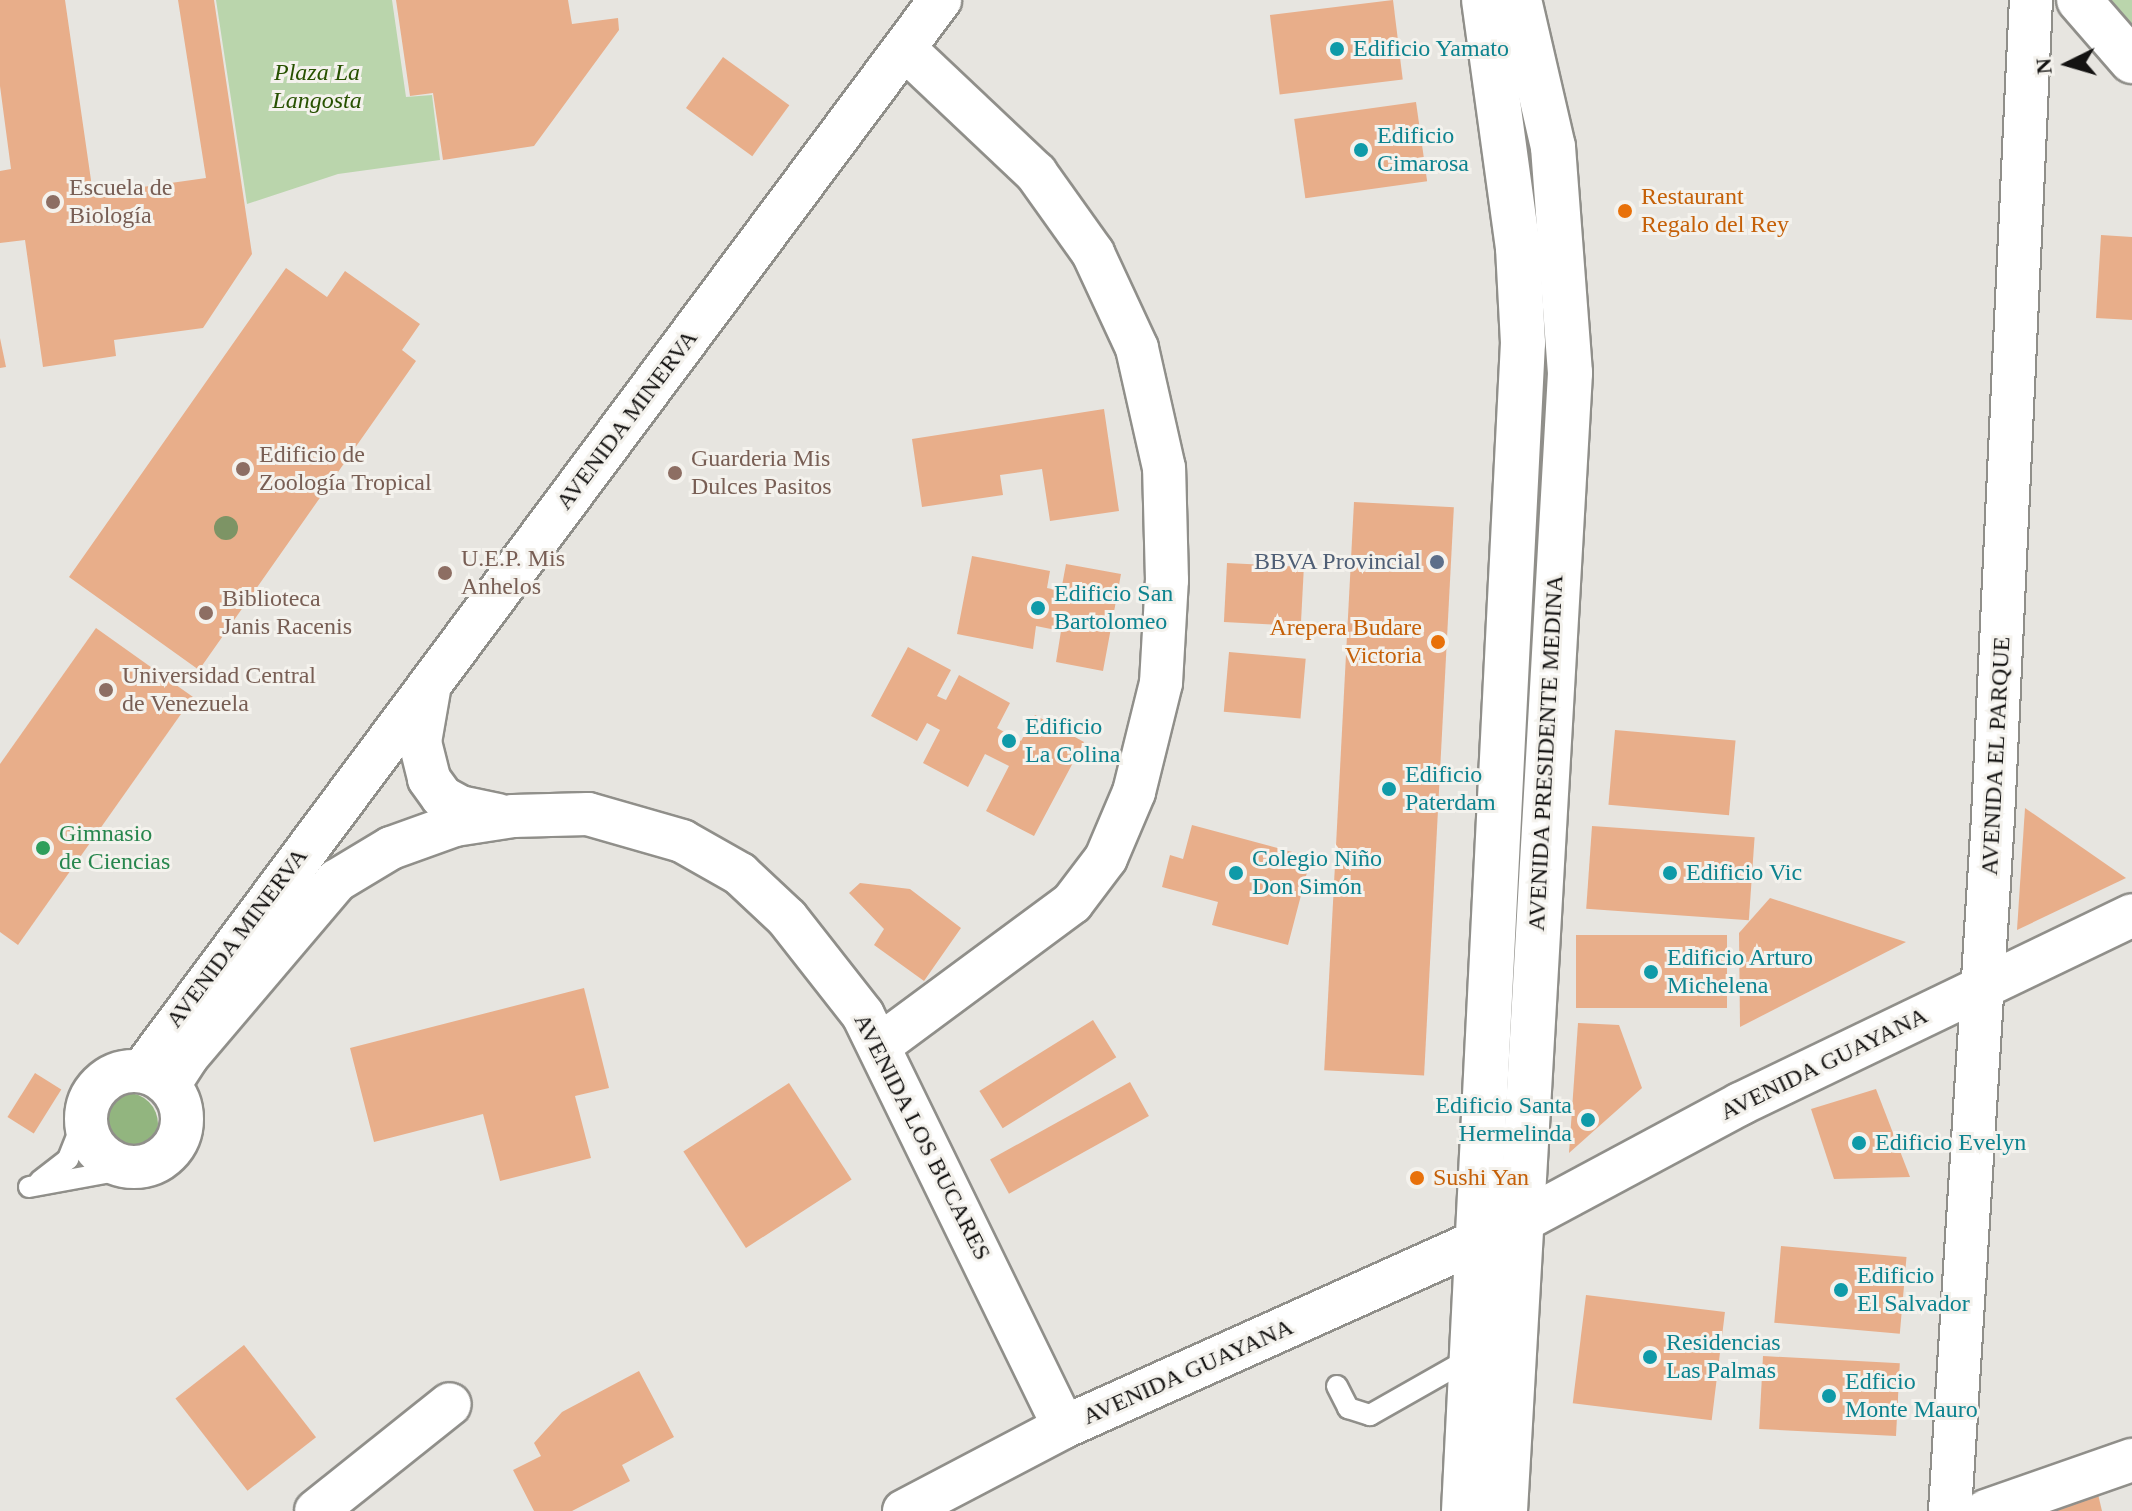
<!DOCTYPE html>
<meta charset="utf-8">
<style>
body{margin:0}
#map{position:relative;width:2132px;height:1511px;overflow:hidden;background:#e7e5e0;font-family:Georgia,serif}
div>[style]{position:absolute}
[style*='--x']{left:calc(var(--x)*1px);top:calc(var(--y)*1px);width:calc(var(--w)*1px);rotate:calc(var(--a)*1deg)}
.green>*{inset:0;background:#bad5ac}
.forest>*{inset:0;background:#92b57f}
.round{border-radius:50%}
.building>*{inset:0;background:#e8ae8a;transform-origin:0 0}
.roads{filter:drop-shadow(2px 0 #908f8a) drop-shadow(-2px 0 #908f8a) drop-shadow(0 2px #908f8a) drop-shadow(0 -2px #908f8a)}
.service>*{height:20px;margin:-10px;padding:0 10px;transform-origin:10px;border-radius:10px;background:#fff}
.minor>*{height:42px;margin:-21px;padding:0 21px;transform-origin:21px;border-radius:21px;background:#fff}
.minor>.ring{margin:-21px;padding:0;box-sizing:content-box;background:none;border:42px solid #fff;border-radius:50%}
.tertiary>*{height:44px;margin:-22px;padding:0 22px;transform-origin:22px;border-radius:22px;background:#fff}
.secondary>*{height:44px;margin:-22px;padding:0 22px;transform-origin:22px;border-radius:22px;background:#fff}
.trees>*{width:24px;height:24px;margin:-12px;border-radius:50%;background:#7d9465}
.dots>*{width:22px;height:22px;translate:-50% -50%;box-sizing:border-box;border:4px solid #f4f2ed;border-radius:50%}
span{translate:-50% -50%;white-space:nowrap;text-align:center;line-height:1.15;-webkit-text-stroke:6px #f4f2ed;paint-order:stroke}
.culture-label{font-size:24px;color:#0d838f}
.left{translate:0 -50%;text-align:left}
.right{translate:-100% -50%;text-align:right}
.park-label{font-size:24px;color:#275100;font-style:italic}
.education-label{font-size:24px;color:#785e54}
.food-label{font-size:24px;color:#c56008}
.street-label{font-size:24px;color:#141312}
.service-label{font-size:24px;color:#4e5e75}
.leisure-label{font-size:24px;color:#27864d}
.north{position:absolute;left:2028px;top:24px;width:80px;height:80px;-webkit-text-stroke:6px #f4f2ed;paint-order:stroke;rotate:265deg;font-size:22px;font-weight:700;line-height:32px;text-align:center;color:#141312}
.north::after{content:'';display:block;margin:auto;width:28px;height:36px;background:#141312;clip-path:polygon(50% 0,100% 100%,50% 72%,0 100%)}
</style>
<div id="map">
<div class="green">
<div style="clip-path:polygon(216px 0,392px 0,406px 97px,432px 95px,440px 160px,338px 174px,247px 204px)"></div>
<div style="clip-path:polygon(2086px 0,2132px 0,2132px 46px)"></div>
</div>
<div class="forest">
<div class="round" style="left:96px;top:1093px;width:62px;height:62px"></div>
</div>
<div class="building">
<div style="clip-path:polygon(0 0,65px 0,93px 194px,206px 178px,178px 0,214px 0,252px 254px,203px 328px,114px 340px,116px 356px,43px 367px,25px 240px,0 243px,0 171px,11px 169px,0 86px)"></div>
<div style="clip-path:polygon(396px 0,568px 0,572px 24px,618px 18px,619px 30px,534px 146px,443px 160px,433px 93px,410px 96px)"></div>
<div style="left:1393px;top:0;width:80px;height:124px;rotate:83deg"></div>
<div style="left:723px;top:57px;width:82px;height:63px;rotate:36deg"></div>
<div style="left:1416px;top:102px;width:80px;height:123px;rotate:82deg"></div>
<div style="clip-path:polygon(2101px 235px,2132px 237px,2132px 320px,2096px 318px)"></div>
<div style="clip-path:polygon(286px 268px,327px 297px,345px 271px,420px 324px,402px 350px,416px 361px,199px 670px,69px 577px)"></div>
<div style="clip-path:polygon(0 338px,6px 367px,0 368px)"></div>
<div style="clip-path:polygon(1104px 409px,1119px 511px,1050px 521px,1042px 469px,1000px 475px,1003px 495px,922px 507px,912px 439px)"></div>
<div style="left:1354px;top:502px;width:100px;height:569px;rotate:3deg"></div>
<div style="clip-path:polygon(972px 556px,1050px 571px,1047px 588px,1061px 591px,1066px 564px,1121px 574px,1103px 671px,1056px 662px,1061px 631px,1036px 626px,1033px 649px,957px 634px)"></div>
<div style="left:1227px;top:563px;width:77px;height:59px;rotate:3deg"></div>
<div style="clip-path:polygon(96px 628px,193px 697px,18px 945px,0 932px,0 764px)"></div>
<div style="clip-path:polygon(908px 647px,951px 670px,937px 696px,946px 700px,959px 675px,1010px 703px,997px 728px,1021px 741px,1035px 715px,1084px 742px,1034px 836px,986px 811px,1009px 766px,985px 754px,968px 787px,923px 763px,940px 730px,927px 723px,917px 741px,871px 716px)"></div>
<div style="left:1229px;top:652px;width:77px;height:60px;rotate:5deg"></div>
<div style="left:1615px;top:730px;width:121px;height:75px;rotate:5deg"></div>
<div style="clip-path:polygon(2025px 808px,2126px 878px,2017px 930px)"></div>
<div style="clip-path:polygon(1192px 825px,1311px 857px,1288px 945px,1212px 925px,1218px 902px,1162px 887px,1170px 855px,1183px 859px)"></div>
<div style="left:1592px;top:826px;width:163px;height:83px;rotate:4deg"></div>
<div style="clip-path:polygon(860px 883px,910px 889px,961px 928px,924px 981px,874px 945px,884px 929px,849px 893px)"></div>
<div style="clip-path:polygon(1770px 898px,1906px 942px,1740px 1027px,1739px 933px)"></div>
<div style="left:1576px;top:935px;width:151px;height:73px"></div>
<div style="clip-path:polygon(584px 988px,609px 1088px,575px 1096px,591px 1158px,500px 1181px,483px 1114px,374px 1142px,350px 1048px)"></div>
<div style="left:1093px;top:1020px;width:44px;height:134px;rotate:58deg"></div>
<div style="clip-path:polygon(1578px 1023px,1619px 1025px,1642px 1088px,1569px 1153px)"></div>
<div style="left:35px;top:1073px;width:31px;height:52px;rotate:32deg"></div>
<div style="left:1130px;top:1082px;width:39px;height:160px;rotate:61deg"></div>
<div style="left:789px;top:1083px;width:115px;height:126px;rotate:57deg"></div>
<div style="clip-path:polygon(1876px 1089px,1910px 1177px,1834px 1179px,1811px 1109px)"></div>
<div style="left:1781px;top:1246px;width:126px;height:77px;rotate:5deg"></div>
<div style="left:1586px;top:1295px;width:140px;height:109px;rotate:7deg"></div>
<div style="left:244px;top:1345px;width:117px;height:87px;rotate:52deg"></div>
<div style="left:1763px;top:1356px;width:137px;height:73px;rotate:3deg"></div>
<div style="clip-path:polygon(639px 1371px,674px 1437px,622px 1465px,630px 1481px,572px 1511px,534px 1511px,513px 1470px,541px 1456px,534px 1443px,562px 1412px)"></div>
<div style="clip-path:polygon(2098px 1494px,2102px 1511px,2050px 1511px,2050px 1510px)"></div>
</div>
<div class="roads">
<div class="service">
<div style="--x:40;--y:1181;--w:36;--a:-38"></div>
<div style="--x:68;--y:1159;--w:52;--a:-68.4"></div>
<div style="--x:29;--y:1187;--w:111;--a:-10.4"></div>
<div style="--x:1337;--y:1386;--w:25;--a:63"></div>
<div style="--x:1348;--y:1408;--w:23;--a:18"></div>
<div style="--x:1370;--y:1415;--w:117;--a:-29.6"></div>
</div>
<div class="minor">
<div style="--x:429;--y:690;--w:53;--a:99.8"></div>
<div style="--x:420;--y:742;--w:38;--a:76"></div>
<div style="--x:429;--y:779;--w:22;--a:54"></div>
<div style="--x:442;--y:797;--w:21;--a:29"></div>
<div style="--x:460;--y:807;--w:39;--a:12"></div>
<div style="--x:880;--y:1045;--w:239;--a:-36.5"></div>
<div style="--x:1072;--y:903;--w:56;--a:-52.9"></div>
<div style="--x:1106;--y:858;--w:72;--a:-67"></div>
<div style="--x:1134;--y:792;--w:112;--a:-76.1"></div>
<div style="--x:1161;--y:683;--w:103;--a:-86.7"></div>
<div style="--x:1167;--y:580;--w:112;--a:-91.5"></div>
<div style="--x:1164;--y:468;--w:123;--a:-102.7"></div>
<div style="--x:1137;--y:348;--w:105;--a:-114.9"></div>
<div style="--x:1093;--y:253;--w:98;--a:-125.5"></div>
<div style="--x:1036;--y:173;--w:180;--a:-136.6"></div>
<div style="--x:142;--y:1071;--w:1336;--a:-53.31"></div>
<div class="ring" style="left:86px;top:1071px;width:54px;height:54px"></div>
<div style="--x:169;--y:1085;--w:33;--a:-57"></div>
<div style="--x:187;--y:1057;--w:231;--a:-49.7"></div>
<div style="--x:336;--y:881;--w:64;--a:-31"></div>
<div style="--x:391;--y:848;--w:68;--a:-19.8"></div>
<div style="--x:455;--y:825;--w:59;--a:-8.8"></div>
<div style="--x:513;--y:816;--w:75;--a:-1.5"></div>
<div style="--x:588;--y:814;--w:98;--a:16"></div>
<div style="--x:682;--y:841;--w:67;--a:29.6"></div>
<div style="--x:740;--y:874;--w:64;--a:43.1"></div>
<div style="--x:787;--y:918;--w:123;--a:51.9"></div>
<div style="--x:863;--y:1015;--w:458;--a:64"></div>
<div style="--x:316;--y:1511;--w:171;--a:-38.6"></div>
<div style="--x:904;--y:1511;--w:181;--a:-27.7"></div>
<div style="--x:1064;--y:1427;--w:500;--a:-24.2"></div>
<div style="--x:1520;--y:1222;--w:250;--a:-28.2"></div>
<div style="--x:1740;--y:1104;--w:435;--a:-25.7"></div>
<div style="--x:1950;--y:1511;--w:695;--a:-86.45"></div>
<div style="--x:1993;--y:817;--w:818;--a:-87.34"></div>
<div style="--x:1986;--y:1511;--w:155;--a:-19.3"></div>
</div>
<div class="tertiary">
<div style="--x:1464;--y:1511;--w:1169;--a:-87.11"></div>
<div style="--x:1523;--y:343;--w:95;--a:-93"></div>
<div style="--x:1518;--y:248;--w:250;--a:-97.8"></div>
<div style="--x:1505;--y:1511;--w:1140;--a:-86.73"></div>
<div style="--x:1570;--y:373;--w:227;--a:-94.3"></div>
<div style="--x:1553;--y:147;--w:151;--a:-103"></div>
</div>
<div class="secondary">
<div style="--x:2079;--y:0;--w:81;--a:49"></div>
</div>
</div>
<div class="trees">
<div style="left:226px;top:528px"></div>
</div>
<div class="dots">
<div style="left:1337px;top:49px;background:#0f9aa8"></div>
<div style="left:1361px;top:150px;background:#0f9aa8"></div>
<div style="left:53px;top:202px;background:#8d6e63"></div>
<div style="left:1625px;top:211px;background:#e8710a"></div>
<div style="left:243px;top:469px;background:#8d6e63"></div>
<div style="left:675px;top:473px;background:#8d6e63"></div>
<div style="left:1437px;top:562px;background:#5c6f8a"></div>
<div style="left:445px;top:573px;background:#8d6e63"></div>
<div style="left:1038px;top:608px;background:#0f9aa8"></div>
<div style="left:206px;top:613px;background:#8d6e63"></div>
<div style="left:1438px;top:642px;background:#e8710a"></div>
<div style="left:106px;top:690px;background:#8d6e63"></div>
<div style="left:1009px;top:741px;background:#0f9aa8"></div>
<div style="left:1389px;top:789px;background:#0f9aa8"></div>
<div style="left:43px;top:848px;background:#2e9e5b"></div>
<div style="left:1236px;top:873px;background:#0f9aa8"></div>
<div style="left:1670px;top:873px;background:#0f9aa8"></div>
<div style="left:1651px;top:972px;background:#0f9aa8"></div>
<div style="left:1588px;top:1120px;background:#0f9aa8"></div>
<div style="left:1859px;top:1143px;background:#0f9aa8"></div>
<div style="left:1417px;top:1178px;background:#e8710a"></div>
<div style="left:1841px;top:1290px;background:#0f9aa8"></div>
<div style="left:1650px;top:1357px;background:#0f9aa8"></div>
<div style="left:1829px;top:1396px;background:#0f9aa8"></div>
</div>
<div class="culture-label">
<span class="left" style="left:1353px;top:49px">Edificio Yamato</span>
<span class="left" style="left:1377px;top:150px">Edificio<br>Cimarosa</span>
<span class="left" style="left:1054px;top:608px">Edificio San<br>Bartolomeo</span>
<span class="left" style="left:1025px;top:741px">Edificio<br>La Colina</span>
<span class="left" style="left:1405px;top:789px">Edificio<br>Paterdam</span>
<span class="left" style="left:1252px;top:873px">Colegio Niño<br>Don Simón</span>
<span class="left" style="left:1686px;top:873px">Edificio Vic</span>
<span class="left" style="left:1667px;top:972px">Edificio Arturo<br>Michelena</span>
<span class="right" style="left:1572px;top:1120px">Edificio Santa<br>Hermelinda</span>
<span class="left" style="left:1875px;top:1143px">Edificio Evelyn</span>
<span class="left" style="left:1857px;top:1290px">Edificio<br>El Salvador</span>
<span class="left" style="left:1666px;top:1357px">Residencias<br>Las Palmas</span>
<span class="left" style="left:1845px;top:1396px">Edficio<br>Monte Mauro</span>
</div>
<div class="park-label">
<span style="left:317px;top:87px">Plaza La<br>Langosta</span>
</div>
<div class="education-label">
<span class="left" style="left:69px;top:202px">Escuela de<br>Biología</span>
<span class="left" style="left:259px;top:469px">Edificio de<br>Zoología Tropical</span>
<span class="left" style="left:691px;top:473px">Guarderia Mis<br>Dulces Pasitos</span>
<span class="left" style="left:461px;top:573px">U.E.P. Mis<br>Anhelos</span>
<span class="left" style="left:222px;top:613px">Biblioteca<br>Janis Racenis</span>
<span class="left" style="left:122px;top:690px">Universidad Central<br>de Venezuela</span>
</div>
<div class="food-label">
<span class="left" style="left:1641px;top:211px">Restaurant<br>Regalo del Rey</span>
<span class="right" style="left:1422px;top:642px">Arepera Budare<br>Victoria</span>
<span class="left" style="left:1433px;top:1178px">Sushi Yan</span>
</div>
<div class="street-label">
<span style="left:627px;top:420px;rotate:-53deg">AVENIDA MINERVA</span>
<span style="left:1546px;top:753px;rotate:-87deg">AVENIDA PRESIDENTE MEDINA</span>
<span style="left:1996px;top:756px;rotate:-87deg">AVENIDA EL PARQUE</span>
<span style="left:237px;top:938px;rotate:-53deg">AVENIDA MINERVA</span>
<span style="left:1824px;top:1064px;rotate:-26deg">AVENIDA GUAYANA</span>
<span style="left:922px;top:1137px;rotate:63deg">AVENIDA LOS BUCARES</span>
<span style="left:1188px;top:1372px;rotate:-24deg">AVENIDA GUAYANA</span>
</div>
<div class="service-label">
<span class="right" style="left:1421px;top:562px">BBVA Provincial</span>
</div>
<div class="leisure-label">
<span class="left" style="left:59px;top:848px">Gimnasio<br>de Ciencias</span>
</div>
<div class="north">N</div>
</div>
